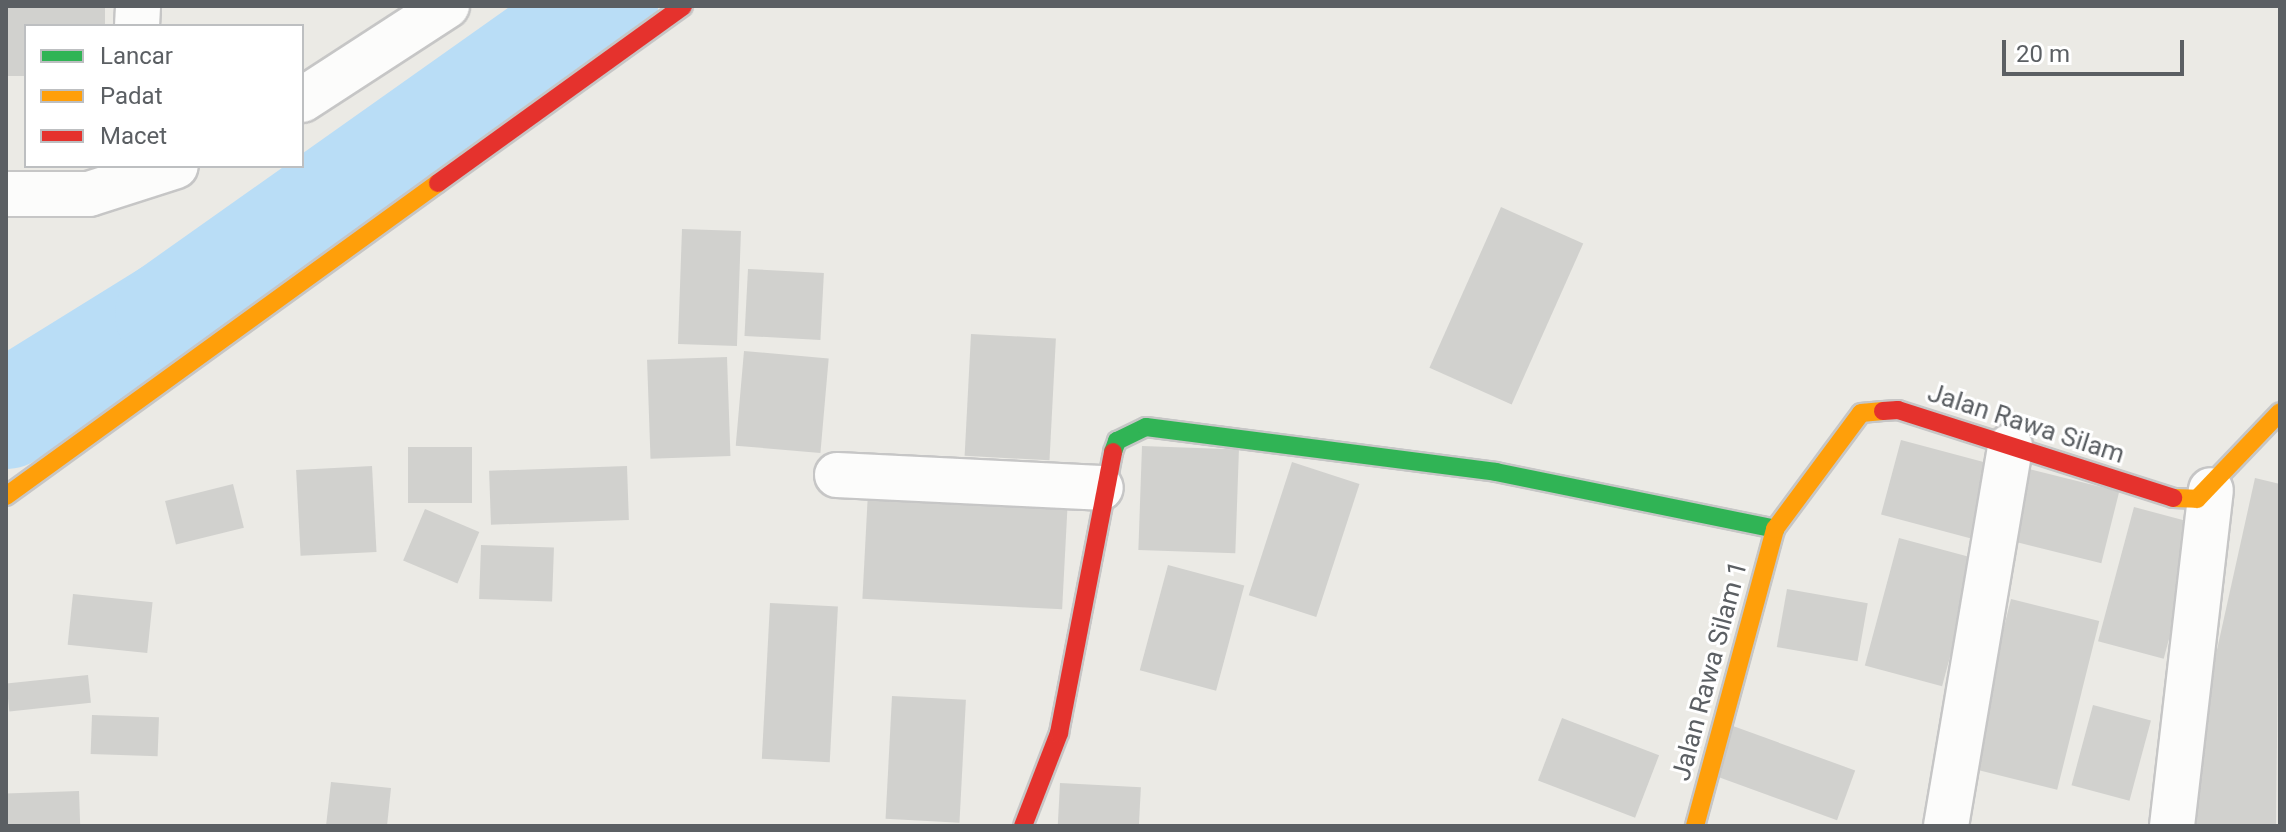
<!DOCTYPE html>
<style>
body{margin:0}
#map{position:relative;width:2286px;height:832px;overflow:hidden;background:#ebeae5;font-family:Roboto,sans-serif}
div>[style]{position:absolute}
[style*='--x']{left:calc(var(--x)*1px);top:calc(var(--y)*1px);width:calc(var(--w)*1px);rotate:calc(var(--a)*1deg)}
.river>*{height:108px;margin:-54px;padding:0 54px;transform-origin:54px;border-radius:54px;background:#b9ddf6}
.building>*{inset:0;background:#d1d1ce;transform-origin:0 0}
.roads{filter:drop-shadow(2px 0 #c6c6c6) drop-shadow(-2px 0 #c6c6c6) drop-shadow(0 2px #c6c6c6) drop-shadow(0 -2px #c6c6c6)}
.street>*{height:44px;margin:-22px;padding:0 22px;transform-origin:22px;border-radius:22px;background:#fcfcfb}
.fast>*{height:18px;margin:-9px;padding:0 9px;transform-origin:9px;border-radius:9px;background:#30b455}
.slow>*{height:18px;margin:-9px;padding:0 9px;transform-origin:9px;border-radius:9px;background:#ff9f0a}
.jam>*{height:18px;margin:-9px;padding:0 9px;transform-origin:9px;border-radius:9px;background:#e5322d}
span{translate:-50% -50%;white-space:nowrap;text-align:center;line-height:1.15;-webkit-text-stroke:6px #fff;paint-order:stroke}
.street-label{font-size:26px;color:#5b5f63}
.frame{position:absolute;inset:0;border:8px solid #5b5f63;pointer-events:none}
.legend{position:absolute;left:24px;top:24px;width:280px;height:144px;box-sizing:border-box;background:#fff;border:2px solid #bdbfc1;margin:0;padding:10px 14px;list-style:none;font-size:24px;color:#5b5f63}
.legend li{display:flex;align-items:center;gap:16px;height:40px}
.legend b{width:40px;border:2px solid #bdbfc1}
.scale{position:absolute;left:2002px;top:40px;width:182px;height:36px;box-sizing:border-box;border:4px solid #5b5f63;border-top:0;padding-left:10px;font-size:24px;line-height:28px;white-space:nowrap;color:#5b5f63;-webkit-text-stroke:6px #fff;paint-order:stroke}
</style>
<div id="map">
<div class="river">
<div style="--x:6;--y:415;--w:192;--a:-31.8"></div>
<div style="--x:169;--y:314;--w:533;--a:-35.3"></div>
</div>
<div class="building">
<div style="clip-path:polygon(6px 6px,105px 6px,105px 26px,26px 26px,26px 76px,6px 76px)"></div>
<div style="left:1501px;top:207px;width:90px;height:176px;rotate:24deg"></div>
<div style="left:682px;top:229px;width:59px;height:115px;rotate:2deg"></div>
<div style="left:748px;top:269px;width:76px;height:67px;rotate:3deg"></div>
<div style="left:971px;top:334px;width:85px;height:122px;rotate:3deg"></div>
<div style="left:744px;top:351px;width:85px;height:95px;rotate:5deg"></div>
<div style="left:727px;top:357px;width:99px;height:80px;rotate:88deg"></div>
<div style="left:1901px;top:440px;width:99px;height:77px;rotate:15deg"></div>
<div style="left:1142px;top:446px;width:97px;height:104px;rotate:2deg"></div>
<div style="left:408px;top:447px;width:64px;height:56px"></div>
<div style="left:1292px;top:462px;width:71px;height:140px;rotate:18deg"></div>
<div style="left:372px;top:466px;width:86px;height:76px;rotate:87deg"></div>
<div style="left:627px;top:466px;width:54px;height:138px;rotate:88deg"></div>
<div style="left:2029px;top:469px;width:93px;height:74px;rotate:14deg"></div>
<div style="clip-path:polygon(2255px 478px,2280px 484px,2276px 826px,2178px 826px)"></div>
<div style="left:233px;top:484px;width:45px;height:70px;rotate:76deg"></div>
<div style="left:868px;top:492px;width:200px;height:107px;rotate:3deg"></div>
<div style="left:2134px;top:507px;width:68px;height:139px;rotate:15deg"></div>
<div style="left:425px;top:509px;width:59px;height:56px;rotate:23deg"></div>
<div style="left:1899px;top:538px;width:80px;height:132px;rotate:15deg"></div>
<div style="left:481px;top:545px;width:73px;height:54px;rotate:2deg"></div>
<div style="left:1168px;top:565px;width:79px;height:109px;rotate:15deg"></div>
<div style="left:1787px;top:589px;width:82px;height:59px;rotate:10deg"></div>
<div style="left:73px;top:594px;width:80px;height:51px;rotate:6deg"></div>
<div style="left:2011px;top:599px;width:91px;height:174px;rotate:14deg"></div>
<div style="left:770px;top:603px;width:68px;height:156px;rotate:3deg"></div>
<div style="left:88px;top:675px;width:28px;height:82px;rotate:84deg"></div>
<div style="left:892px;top:696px;width:74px;height:123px;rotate:3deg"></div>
<div style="left:2093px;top:705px;width:60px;height:83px;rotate:15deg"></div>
<div style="left:92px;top:715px;width:67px;height:39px;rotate:2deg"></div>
<div style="left:1562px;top:718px;width:104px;height:67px;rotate:21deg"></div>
<div style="left:1733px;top:726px;width:130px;height:53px;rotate:20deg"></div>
<div style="clip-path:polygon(331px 782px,391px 788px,387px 826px,326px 826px)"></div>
<div style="left:1060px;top:783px;width:81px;height:43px;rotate:3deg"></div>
<div style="left:79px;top:791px;width:35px;height:73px;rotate:88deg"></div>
</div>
<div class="roads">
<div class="street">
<div style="--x:137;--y:26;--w:20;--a:-87"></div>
<div style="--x:302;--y:100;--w:173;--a:-33"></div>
<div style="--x:6;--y:194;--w:83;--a:0"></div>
<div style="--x:89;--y:194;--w:91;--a:-17.8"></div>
<div style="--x:837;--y:475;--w:264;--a:2.8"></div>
<div style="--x:1946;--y:826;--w:385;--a:-80.4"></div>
<div style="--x:2172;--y:826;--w:338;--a:-83.4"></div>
</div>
<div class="fast">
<div style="--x:1113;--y:452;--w:12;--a:-70"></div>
<div style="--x:1117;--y:441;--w:32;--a:-26"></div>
<div style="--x:1146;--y:427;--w:353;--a:7.3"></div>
<div style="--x:1496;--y:472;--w:285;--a:11.5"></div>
</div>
<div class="slow">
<div style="--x:6;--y:496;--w:533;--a:-35.92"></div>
<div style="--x:2173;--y:498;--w:24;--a:2"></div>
<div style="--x:2197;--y:499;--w:120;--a:-46.3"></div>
<div style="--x:1695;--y:826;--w:308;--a:-74.9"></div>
<div style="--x:1775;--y:529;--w:144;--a:-53.4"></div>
<div style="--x:1861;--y:413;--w:22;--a:-5"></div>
</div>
<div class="jam">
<div style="--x:438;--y:183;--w:302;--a:-35.8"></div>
<div style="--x:1883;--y:411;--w:15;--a:-4"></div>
<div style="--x:1898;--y:410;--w:289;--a:17.7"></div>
<div style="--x:1023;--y:826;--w:100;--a:-68.8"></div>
<div style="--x:1059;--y:733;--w:286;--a:-79.1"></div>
</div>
</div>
<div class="street-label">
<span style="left:2026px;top:424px;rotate:18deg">Jalan Rawa Silam</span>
<span style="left:1710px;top:671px;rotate:-75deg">Jalan Rawa Silam 1</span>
</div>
<div class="frame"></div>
<ul class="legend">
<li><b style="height:10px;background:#30b455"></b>Lancar</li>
<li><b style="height:10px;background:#ff9f0a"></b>Padat</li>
<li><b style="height:10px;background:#e5322d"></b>Macet</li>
</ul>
<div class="scale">20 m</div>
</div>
